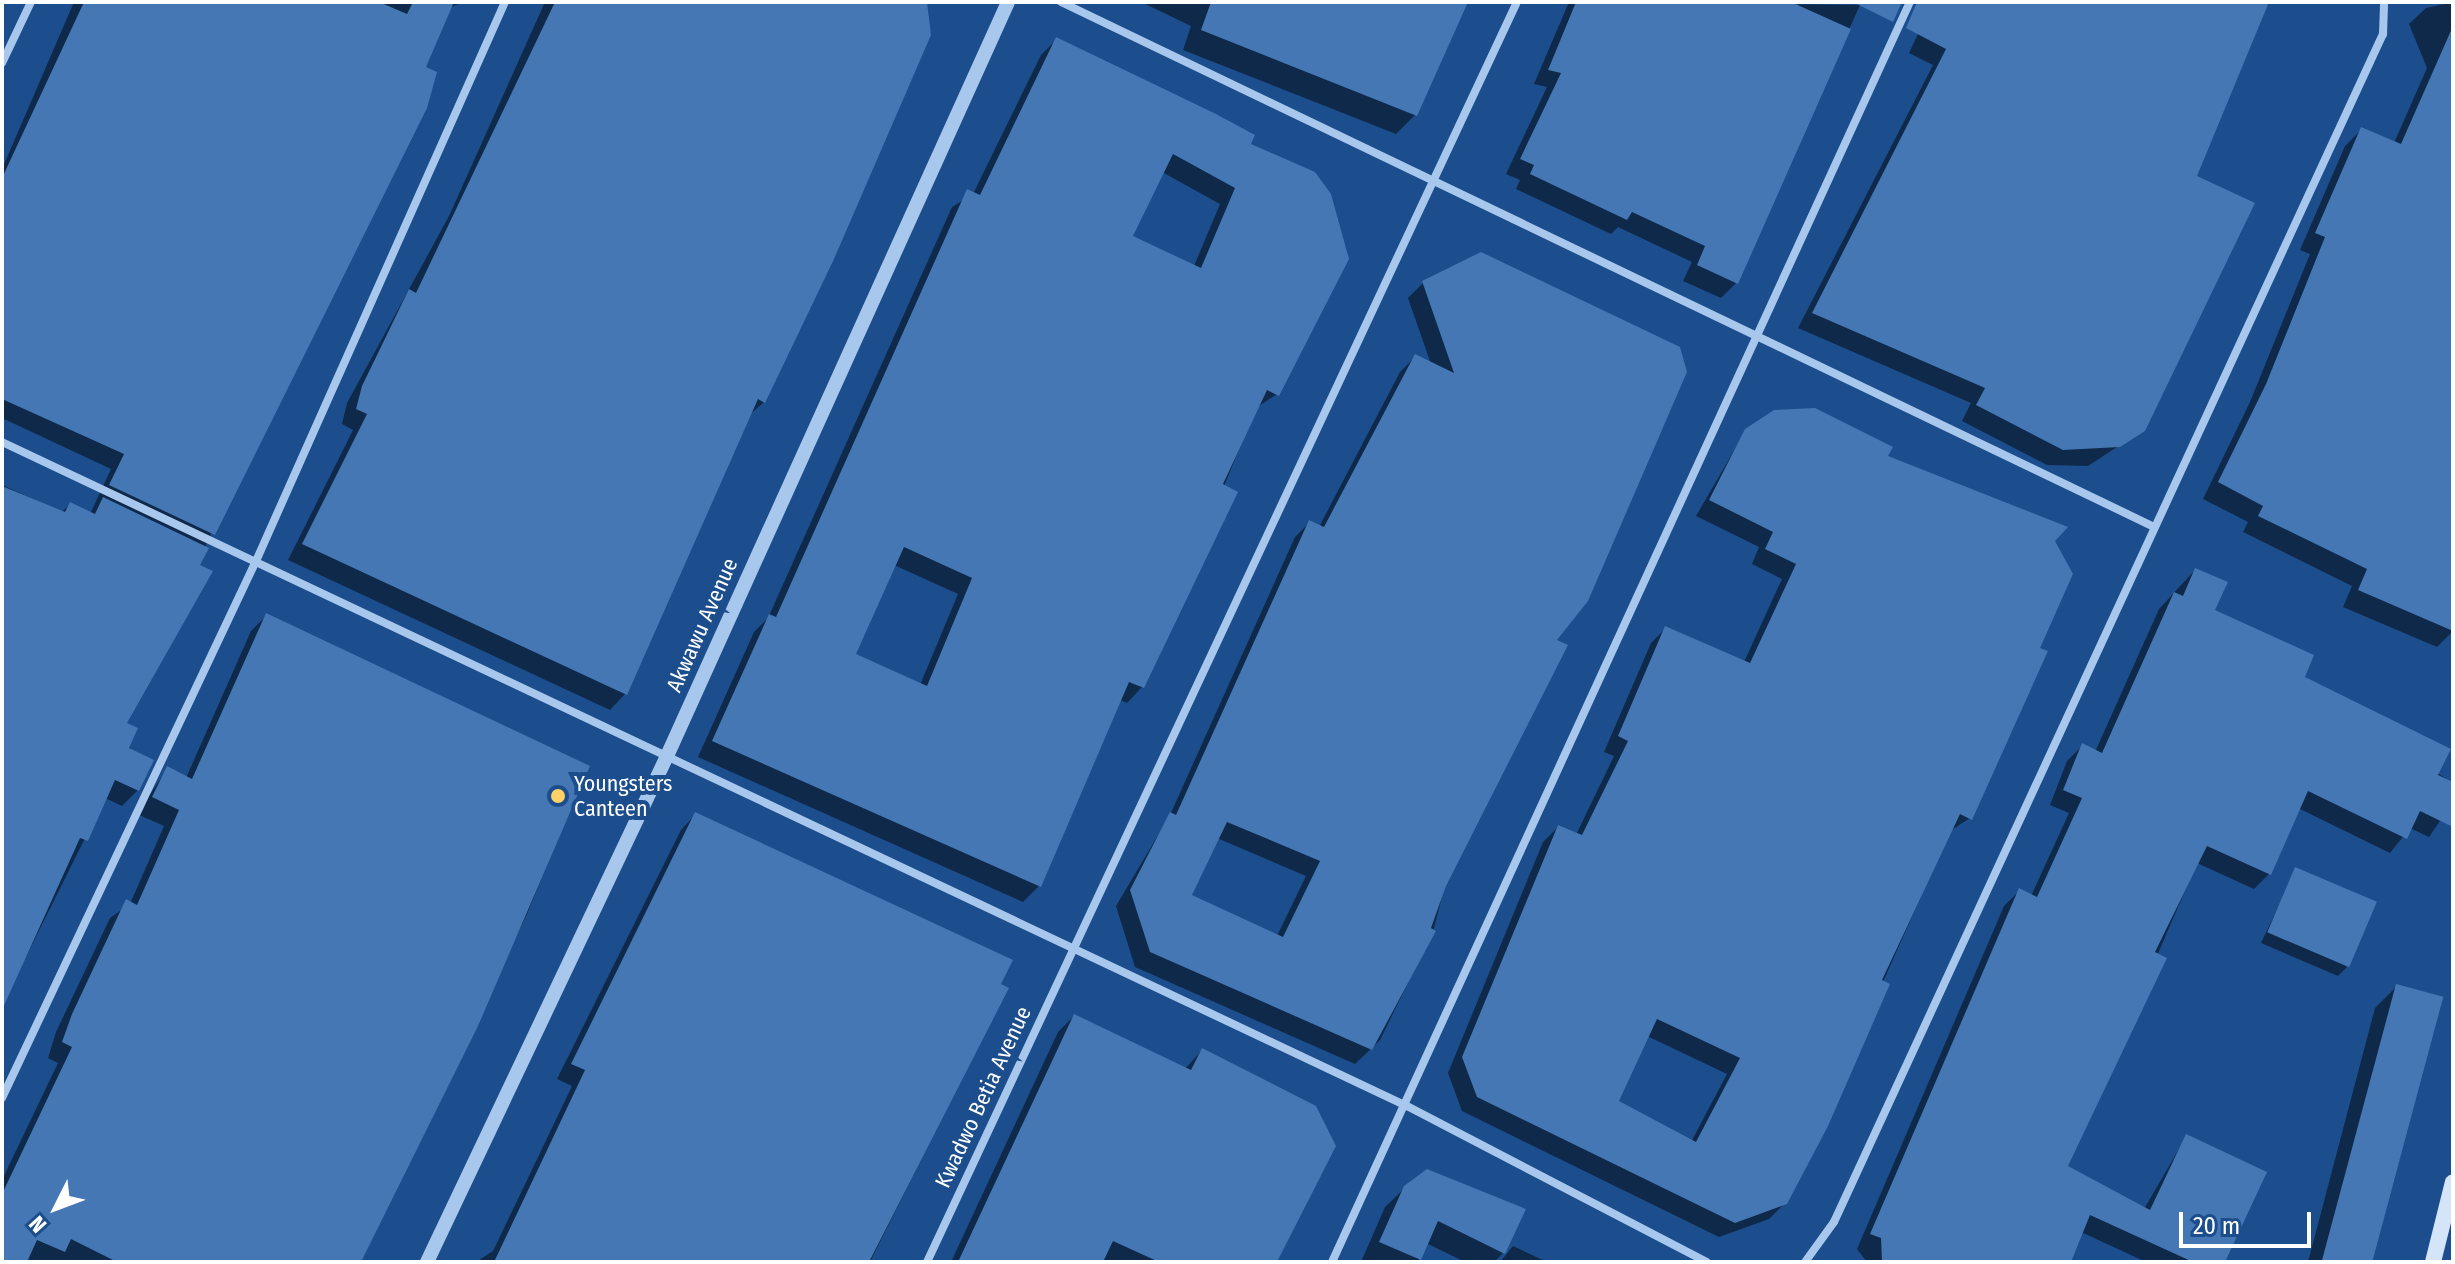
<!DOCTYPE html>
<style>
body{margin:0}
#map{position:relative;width:2455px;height:1264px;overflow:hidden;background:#1c4d8c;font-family:"Fira Sans Condensed",sans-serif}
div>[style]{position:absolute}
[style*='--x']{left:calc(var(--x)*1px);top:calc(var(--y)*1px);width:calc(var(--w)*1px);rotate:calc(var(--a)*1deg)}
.shadow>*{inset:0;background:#0007}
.building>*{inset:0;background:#4477b3;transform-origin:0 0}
.minor>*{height:8px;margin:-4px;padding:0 4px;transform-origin:4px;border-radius:4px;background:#a8c7ed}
.tertiary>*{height:14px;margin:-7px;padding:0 7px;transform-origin:7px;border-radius:7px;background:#a8c7ed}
.secondary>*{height:16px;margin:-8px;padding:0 8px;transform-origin:8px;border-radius:8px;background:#d4e4f9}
.dots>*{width:22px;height:22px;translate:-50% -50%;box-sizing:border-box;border:4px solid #1c4d8c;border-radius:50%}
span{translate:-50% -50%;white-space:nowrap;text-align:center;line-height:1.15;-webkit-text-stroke:8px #1c4d8c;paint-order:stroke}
.street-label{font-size:22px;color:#fff}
.poi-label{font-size:22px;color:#fff}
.left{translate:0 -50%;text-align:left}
.frame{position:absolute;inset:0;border:4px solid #fff;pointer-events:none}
.north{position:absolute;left:16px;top:1168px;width:80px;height:80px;-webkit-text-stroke:6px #1c4d8c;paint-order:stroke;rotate:228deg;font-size:22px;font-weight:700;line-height:32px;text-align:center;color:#fff}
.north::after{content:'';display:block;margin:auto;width:28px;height:36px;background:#fff;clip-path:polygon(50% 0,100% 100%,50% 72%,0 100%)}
.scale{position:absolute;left:2179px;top:1212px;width:132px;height:36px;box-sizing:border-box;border:4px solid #fff;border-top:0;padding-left:10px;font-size:24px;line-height:28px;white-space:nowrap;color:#fff;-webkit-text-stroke:6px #1c4d8c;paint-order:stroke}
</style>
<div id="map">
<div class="shadow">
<div style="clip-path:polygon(74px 2px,463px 2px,449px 8px,125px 724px,138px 790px,122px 806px,105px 798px,2px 1005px,2px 485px,62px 512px,70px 504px,90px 514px,111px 469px,2px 418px,2px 169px)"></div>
<div style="clip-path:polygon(545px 2px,921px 2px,764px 402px,748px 416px,625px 694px,610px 710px,288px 560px,353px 430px,342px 424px,347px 403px,449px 216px)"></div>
<div style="clip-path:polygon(1141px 2px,1466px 2px,1415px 115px,1396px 134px,1183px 50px,1191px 26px)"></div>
<div style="clip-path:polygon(1569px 2px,1860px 5px,1736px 283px,1721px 298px,1683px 281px,1692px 262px,1618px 227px,1611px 234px,1516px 189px,1520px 180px,1506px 174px,1547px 87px,1534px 84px)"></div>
<div style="clip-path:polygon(1933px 2px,2267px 2px,2194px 177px,2143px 430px,2088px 466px,2047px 465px,1962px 421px,1971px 403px,1798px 328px,1933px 65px,1909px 53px)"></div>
<div style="clip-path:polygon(2453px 2px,2453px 631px,2437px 647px,2343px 607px,2352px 586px,2243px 532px,2248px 522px,2203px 499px,2250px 402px,2310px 254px,2300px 250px,2345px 146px,2362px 129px,2394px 143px,2427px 68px,2409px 24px,2426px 8px)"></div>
<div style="clip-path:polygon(evenodd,1056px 40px,1248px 145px,1277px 394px,1256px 408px,1142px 687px,1127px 703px,1120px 700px,1039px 886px,1023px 902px,698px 757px,754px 632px,768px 618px,952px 207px,973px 194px,1041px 55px,1056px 40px,1162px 172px,1220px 204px,1194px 266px,1130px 237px,1162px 172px,1056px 40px,894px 565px,958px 594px,920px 685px,853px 655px,894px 565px)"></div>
<div style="clip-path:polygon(evenodd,1423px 283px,1554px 640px,1445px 885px,1433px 932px,1380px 1040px,1355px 1064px,1135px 967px,1116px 906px,1170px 815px,1295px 537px,1310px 522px,1319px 527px,1400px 372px,1415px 357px,1431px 364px,1408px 298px,1423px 283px,1217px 838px,1306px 876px,1277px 936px,1189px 896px,1217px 838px)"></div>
<div style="clip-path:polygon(evenodd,1746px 430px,1885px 458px,2053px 540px,2037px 649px,1970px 818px,1950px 831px,1785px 1203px,1769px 1219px,1719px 1237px,1462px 1111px,1448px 1073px,1543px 842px,1558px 827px,1576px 835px,1614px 756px,1604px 752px,1651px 643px,1666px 628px,1744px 662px,1782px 579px,1752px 564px,1759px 547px,1696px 516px,1746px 430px,1647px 1036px,1727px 1074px,1691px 1142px,1617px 1102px,1647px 1036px)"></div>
<div style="clip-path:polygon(2195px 570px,2213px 611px,2453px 784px,2453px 802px,2429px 837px,2410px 828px,2390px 853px,2298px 808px,2269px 874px,2254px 889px,2197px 863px,2066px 1167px,2144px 1209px,2186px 1137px,2223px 1262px,2146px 1262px,2081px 1232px,2069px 1262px,1867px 1262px,1857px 1249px,2004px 906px,2019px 891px,2031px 896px,2069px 813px,2050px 805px,2067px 761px,2082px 746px,2095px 752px,2159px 609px)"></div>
<div style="clip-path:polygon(266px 616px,587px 767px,527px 914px,360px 1262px,2px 1262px,2px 1180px,58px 1063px,48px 1058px,56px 1032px,110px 918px,130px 904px,164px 826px,137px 814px,167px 769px,186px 778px,251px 631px)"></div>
<div style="clip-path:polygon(696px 814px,1006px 989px,870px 1262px,476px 1262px,493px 1251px,572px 1086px,557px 1079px,681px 830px)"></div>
<div style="clip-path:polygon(2296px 870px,2347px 967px,2338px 976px,2261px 943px)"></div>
<div style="clip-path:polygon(2397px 986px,2371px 1262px,2308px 1262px,2375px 1008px)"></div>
<div style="clip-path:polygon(1074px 1016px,1184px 1070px,1202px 1050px,1334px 1146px,1277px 1262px,951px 1262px,1058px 1032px)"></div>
<div style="clip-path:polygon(1405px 1188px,1503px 1253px,1494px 1262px,1465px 1262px,1426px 1243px,1418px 1262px,1361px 1262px,1385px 1207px)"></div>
<div style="clip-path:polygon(1513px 1246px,1547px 1262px,1500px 1262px)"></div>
</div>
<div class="building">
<div style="clip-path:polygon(84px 2px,379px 2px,407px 14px,413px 2px,454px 2px,426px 67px,437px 72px,427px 108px,215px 535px,109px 485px,124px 454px,2px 399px,2px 178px)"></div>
<div style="clip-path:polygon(555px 2px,927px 2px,931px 35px,834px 259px,765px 403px,758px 399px,627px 695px,302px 544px,367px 414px,356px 409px,362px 386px,409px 289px,416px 293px)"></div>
<div style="clip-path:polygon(1211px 2px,1468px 2px,1417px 116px,1201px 30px)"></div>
<div style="clip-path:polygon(1576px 2px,1791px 2px,1851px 29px,1738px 284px,1697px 265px,1705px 246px,1632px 212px,1627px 220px,1530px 174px,1534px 165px,1520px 159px,1561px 73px,1548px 70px)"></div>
<div style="clip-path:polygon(1853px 2px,1902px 2px,1893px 22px)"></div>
<div style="clip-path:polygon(1917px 2px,2269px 2px,2197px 176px,2255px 203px,2145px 431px,2120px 447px,2063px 450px,1976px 405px,1985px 388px,1812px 313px,1946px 49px,1906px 28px)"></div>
<div style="clip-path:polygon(2453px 26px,2453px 631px,2358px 590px,2367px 569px,2258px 516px,2263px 506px,2218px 482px,2266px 384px,2325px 237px,2315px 233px,2361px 127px,2401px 144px)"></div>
<div style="clip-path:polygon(evenodd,1056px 37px,1216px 114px,1255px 135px,1251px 144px,1315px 172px,1331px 194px,1349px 259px,1279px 396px,1267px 390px,1223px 484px,1238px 492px,1144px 688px,1129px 682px,1041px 887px,712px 741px,769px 614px,776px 617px,967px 189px,980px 195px,1056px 37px,1173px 154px,1235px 188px,1201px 268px,1133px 236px,1173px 154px,1056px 37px,904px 547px,972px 578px,927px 686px,856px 654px,904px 547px)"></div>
<div style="clip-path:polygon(evenodd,1481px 252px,1680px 347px,1687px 372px,1588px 601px,1557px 640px,1568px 645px,1446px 886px,1431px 928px,1436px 931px,1372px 1050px,1150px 952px,1130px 890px,1170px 812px,1176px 815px,1309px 520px,1324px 527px,1415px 354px,1454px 373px,1422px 281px,1481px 252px,1227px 822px,1320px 861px,1283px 937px,1192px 895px,1227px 822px)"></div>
<div style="clip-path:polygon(evenodd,1815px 408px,1893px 447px,1888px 456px,2068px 527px,2055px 541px,2073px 574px,2040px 648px,2048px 651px,1972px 820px,1960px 814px,1882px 980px,1890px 984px,1828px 1126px,1787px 1204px,1735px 1223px,1477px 1097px,1462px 1057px,1558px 825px,1582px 835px,1628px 741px,1618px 736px,1665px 626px,1750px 663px,1796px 564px,1765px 549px,1773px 532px,1709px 500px,1745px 429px,1774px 410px,1815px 408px,1657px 1019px,1740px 1058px,1696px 1142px,1619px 1101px,1657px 1019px)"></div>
<div style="clip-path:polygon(2px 486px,65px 512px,70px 502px,95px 514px,103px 497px,209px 548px,200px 565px,213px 571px,127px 723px,138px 728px,129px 748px,154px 760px,139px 791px,115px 780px,88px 841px,80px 838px,2px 1010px)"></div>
<div style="clip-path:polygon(2195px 568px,2228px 582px,2215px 610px,2314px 655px,2305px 677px,2451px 749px,2438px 775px,2453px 782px,2453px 827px,2420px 811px,2407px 839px,2308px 791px,2271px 875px,2207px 846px,2155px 952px,2167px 958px,2068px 1166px,2150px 1210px,2186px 1134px,2267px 1172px,2225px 1262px,2193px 1262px,2090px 1215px,2071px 1262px,1882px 1262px,1881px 1238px,1870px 1234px,2019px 888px,2037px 897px,2082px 798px,2063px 790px,2082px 743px,2102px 753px,2174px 592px,2183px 596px)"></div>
<div style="clip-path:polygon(266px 613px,590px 766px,478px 1026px,361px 1262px,117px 1262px,71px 1239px,65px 1252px,37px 1240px,27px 1262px,2px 1262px,2px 1194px,72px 1047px,62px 1042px,72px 1014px,126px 899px,137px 905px,179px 810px,152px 797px,167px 766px,192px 779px)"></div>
<div style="clip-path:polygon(695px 812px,1013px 960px,1001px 984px,1009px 988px,869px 1262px,494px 1262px,585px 1070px,571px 1064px)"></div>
<div style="left:2295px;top:867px;width:89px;height:71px;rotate:23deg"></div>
<div style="left:2396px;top:984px;width:49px;height:287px;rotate:15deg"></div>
<div style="clip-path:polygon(1074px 1014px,1191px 1070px,1202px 1048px,1316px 1106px,1336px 1146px,1277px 1262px,1159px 1262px,1113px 1241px,1103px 1262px,958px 1262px)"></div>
<div style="clip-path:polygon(1427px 1169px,1526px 1209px,1505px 1254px,1438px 1221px,1421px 1260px,1379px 1242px,1404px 1186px)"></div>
</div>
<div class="minor">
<div style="--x:1061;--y:2;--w:1210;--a:25.65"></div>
<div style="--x:2;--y:63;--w:68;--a:-64.6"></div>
<div style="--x:2;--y:442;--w:1554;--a:25.3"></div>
<div style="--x:1407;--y:1106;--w:338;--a:27.5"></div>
<div style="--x:2;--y:1098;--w:594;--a:-64.69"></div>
<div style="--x:256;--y:561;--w:612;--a:-65.99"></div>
<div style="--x:927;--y:1262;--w:1391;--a:-64.91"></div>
<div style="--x:1332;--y:1262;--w:1386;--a:-65.36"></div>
<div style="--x:1805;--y:1262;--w:49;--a:-54.1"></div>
<div style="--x:1834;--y:1222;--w:1309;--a:-65.2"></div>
<div style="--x:2383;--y:34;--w:32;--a:-88"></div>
</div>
<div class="tertiary">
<div style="--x:427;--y:1262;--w:560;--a:-64.62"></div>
<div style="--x:667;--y:756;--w:828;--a:-65.66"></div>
</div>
<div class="secondary">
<div style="--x:2433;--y:1262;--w:82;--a:-76"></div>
</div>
<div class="dots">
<div style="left:558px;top:796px;background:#fdd165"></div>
</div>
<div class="street-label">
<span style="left:702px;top:625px;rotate:-66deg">Akwawu Avenue</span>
<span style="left:983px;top:1097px;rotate:-65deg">Kwadwo Betia Avenue</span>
</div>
<div class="poi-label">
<span class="left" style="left:574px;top:796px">Youngsters<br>Canteen</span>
</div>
<div class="frame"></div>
<div class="north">N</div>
<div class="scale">20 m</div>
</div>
